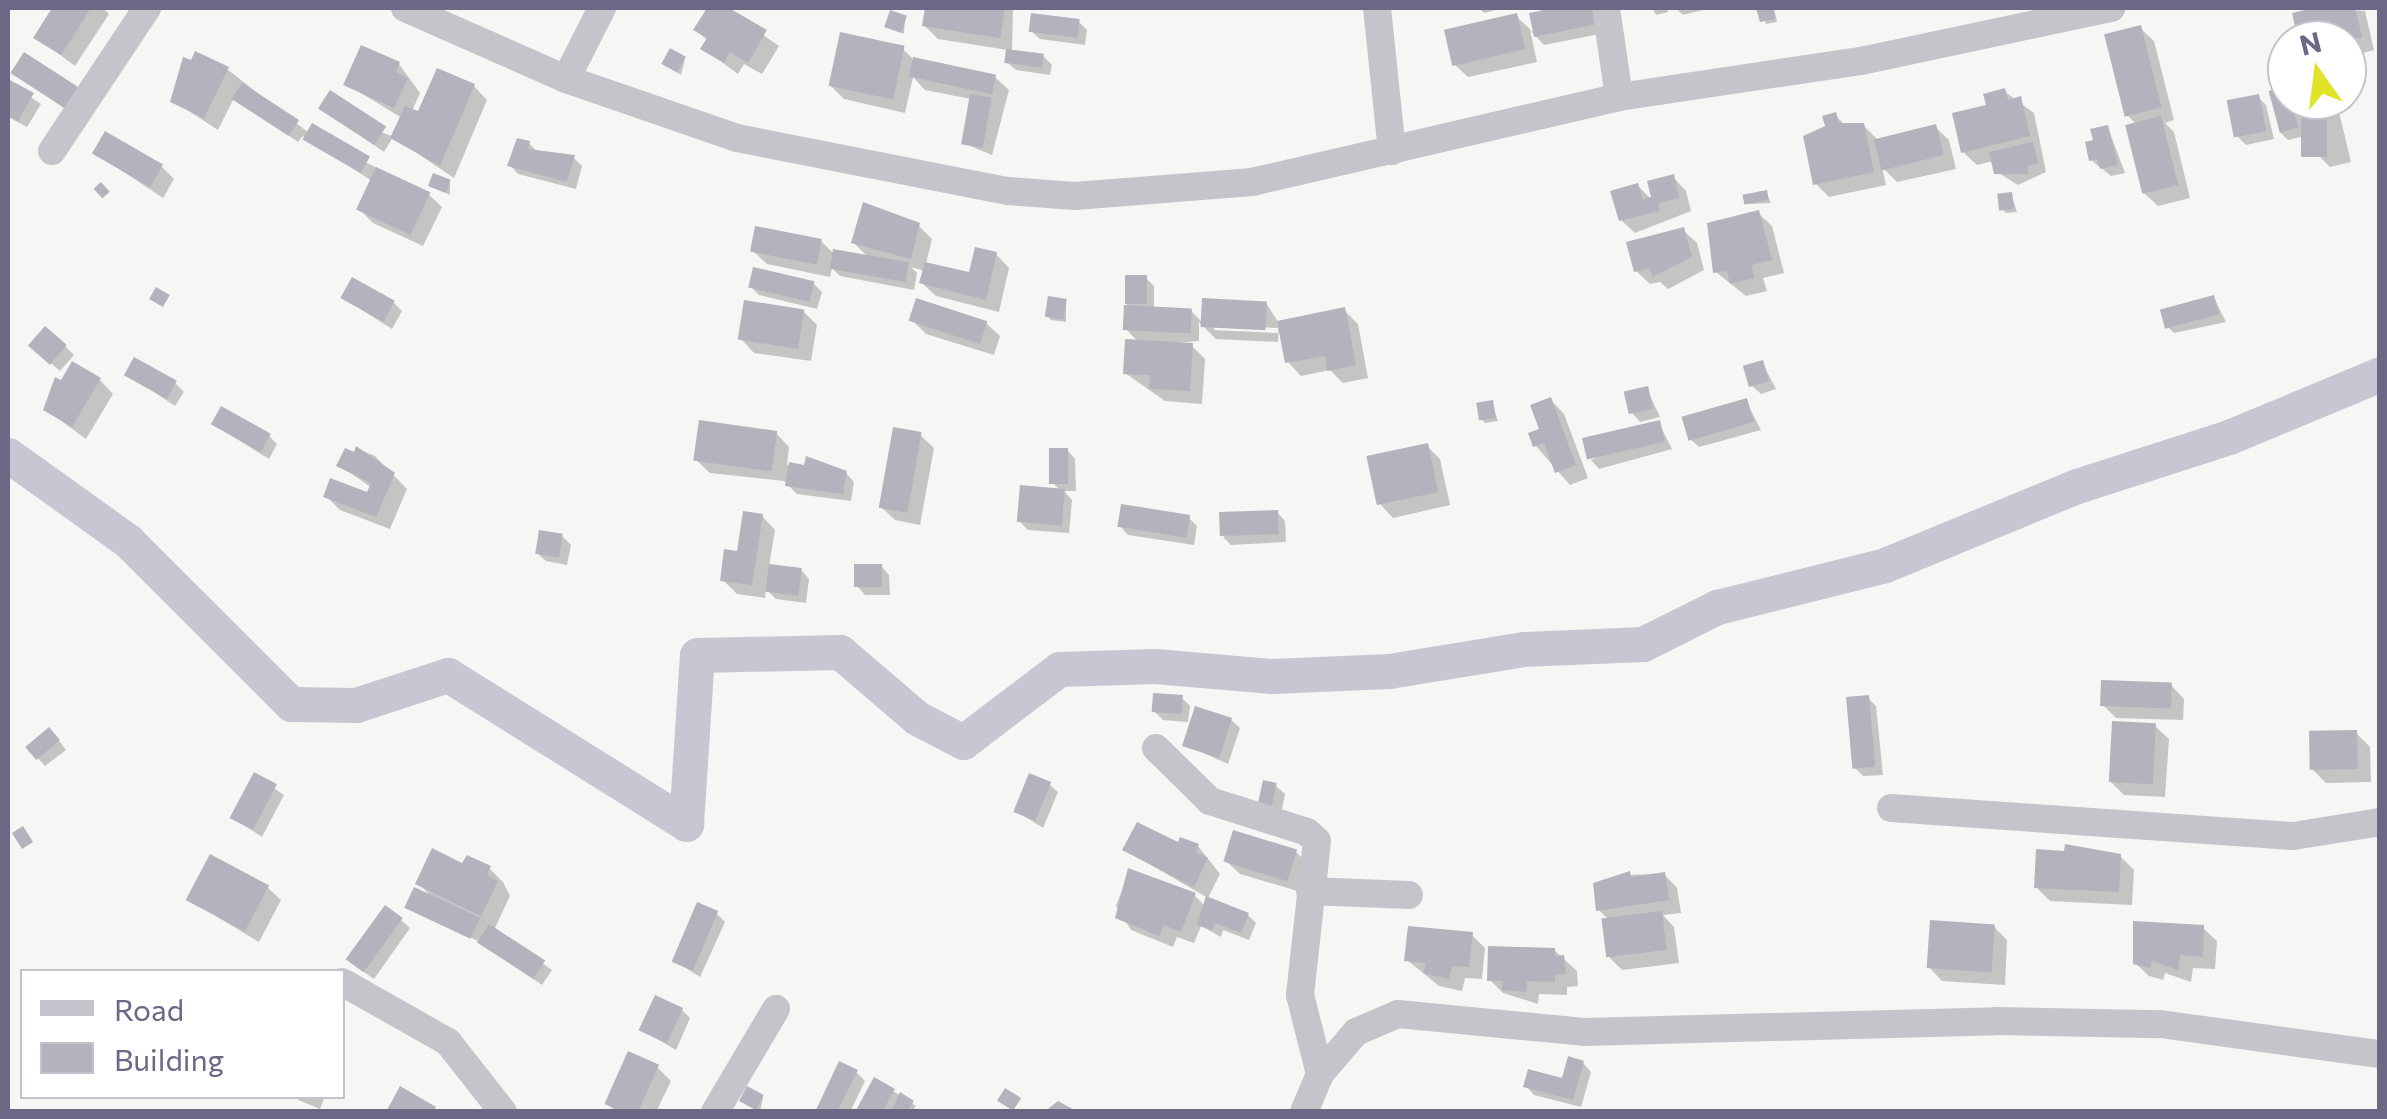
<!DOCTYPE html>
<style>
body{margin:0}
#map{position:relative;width:2387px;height:1119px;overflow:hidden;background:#f4f7f4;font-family:Commissioner,sans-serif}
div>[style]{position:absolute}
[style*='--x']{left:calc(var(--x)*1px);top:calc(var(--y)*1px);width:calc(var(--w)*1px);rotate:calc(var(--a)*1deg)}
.shadow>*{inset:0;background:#0003}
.river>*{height:35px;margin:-17.5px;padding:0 17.5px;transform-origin:17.5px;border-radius:17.5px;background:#c7c7d3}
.building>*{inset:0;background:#b3b2bd;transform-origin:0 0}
.minor>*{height:28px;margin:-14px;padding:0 14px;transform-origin:14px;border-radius:14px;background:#c6c4cb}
span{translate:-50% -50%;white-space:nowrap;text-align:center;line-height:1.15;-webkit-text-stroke:10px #fff;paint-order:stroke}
.frame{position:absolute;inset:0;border:10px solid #6d6685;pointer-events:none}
.legend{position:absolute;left:20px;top:969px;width:325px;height:130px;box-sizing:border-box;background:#fff;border:2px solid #c5c2ce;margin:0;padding:12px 18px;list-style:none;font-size:30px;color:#6d6685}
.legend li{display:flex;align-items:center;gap:20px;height:50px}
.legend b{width:50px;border:2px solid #c5c2ce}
.north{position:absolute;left:2267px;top:20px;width:100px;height:100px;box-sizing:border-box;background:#fff;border:2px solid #c5c2ce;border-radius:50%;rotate:346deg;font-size:28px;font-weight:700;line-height:40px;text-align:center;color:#6d6685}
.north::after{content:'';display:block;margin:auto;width:35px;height:45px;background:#e0e327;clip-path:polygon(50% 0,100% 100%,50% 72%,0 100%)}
</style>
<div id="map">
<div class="shadow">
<div style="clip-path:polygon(55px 8px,103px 8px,109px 14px,75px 66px,36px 37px)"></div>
<div style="clip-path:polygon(710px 8px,724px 8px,779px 46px,762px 74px,744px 64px,738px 74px,704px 49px,708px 41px,696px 30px)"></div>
<div style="clip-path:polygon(927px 8px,1013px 8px,1012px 52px,1043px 56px,1052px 65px,1050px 75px,1016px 70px,1007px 62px,1008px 50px,938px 39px,924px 25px)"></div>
<div style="clip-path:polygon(1479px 8px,1503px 8px,1484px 13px)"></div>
<div style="clip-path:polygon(1538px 8px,1597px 8px,1605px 33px,1544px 45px,1530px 30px,1537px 62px,1468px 77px,1454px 64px,1516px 16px,1536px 35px,1543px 13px)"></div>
<div style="clip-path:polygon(1652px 8px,1667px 8px,1668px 12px,1656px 15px)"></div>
<div style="clip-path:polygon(1675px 8px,1711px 8px,1683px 15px)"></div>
<div style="clip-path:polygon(1759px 8px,1774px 8px,1777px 22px,1766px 24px)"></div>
<div style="clip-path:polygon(2317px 8px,2365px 11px,2374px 50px,2363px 53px,2365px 67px,2347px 71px,2347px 40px,2300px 40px,2295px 14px)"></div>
<div style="clip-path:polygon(905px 18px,904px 34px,887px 26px)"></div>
<div style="clip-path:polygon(1079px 22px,1087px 30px,1085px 45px,1040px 39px,1031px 31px)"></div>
<div style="clip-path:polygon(2140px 28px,2154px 41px,2174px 120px,2165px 123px,2174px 132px,2190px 198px,2158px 206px,2144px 193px,2136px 124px,2127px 115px)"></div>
<div style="clip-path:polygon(903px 49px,914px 60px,995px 77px,1009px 90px,992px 155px,963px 143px,971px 99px,925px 90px,913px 77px,905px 113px,844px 99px,831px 86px)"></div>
<div style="clip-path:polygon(25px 55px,83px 122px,14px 72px)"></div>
<div style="clip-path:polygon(685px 59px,681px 75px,668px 67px)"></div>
<div style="clip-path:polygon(399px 64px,420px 93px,412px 111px,419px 115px,474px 86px,487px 100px,454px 178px,393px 137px,384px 152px,321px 108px,394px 137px,402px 118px,346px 84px)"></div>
<div style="clip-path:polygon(227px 69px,309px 133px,428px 194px,442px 207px,423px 246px,373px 223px,359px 209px,372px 181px,303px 136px,298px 142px,234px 98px,218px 130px,173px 101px)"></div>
<div style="clip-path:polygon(8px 82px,41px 104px,27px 127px,8px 117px)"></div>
<div style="clip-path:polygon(2004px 91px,2034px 113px,2046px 172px,2018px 185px,1997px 172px,1994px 161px,1977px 165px,1963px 152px)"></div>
<div style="clip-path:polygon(2347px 93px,2351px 108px,2339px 112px,2351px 162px,2330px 167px,2316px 153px,2304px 111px,2305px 136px,2288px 140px,2279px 131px,2287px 100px,2347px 100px)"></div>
<div style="clip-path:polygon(2258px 97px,2266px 105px,2274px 139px,2246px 145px,2237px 136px)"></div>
<div style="clip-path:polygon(1835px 115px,1846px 126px,1863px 125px,1878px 140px,1935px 127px,1949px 140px,1956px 169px,1897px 182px,1882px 167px,1886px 185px,1829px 197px,1816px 184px)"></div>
<div style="clip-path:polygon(2108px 128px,2125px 173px,2111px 176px,2091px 160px)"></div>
<div style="clip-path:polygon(529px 143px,538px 153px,574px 158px,582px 166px,576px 189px,518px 174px,510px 165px)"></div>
<div style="clip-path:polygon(95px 153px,161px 166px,174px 179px,163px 198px)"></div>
<div style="clip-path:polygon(1673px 177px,1686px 191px,1691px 211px,1635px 233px,1621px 220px,1638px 186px,1655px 203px)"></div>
<div style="clip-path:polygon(450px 182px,450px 195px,431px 186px)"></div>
<div style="clip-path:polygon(1766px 193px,1771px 203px,1748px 204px)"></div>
<div style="clip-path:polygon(2011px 194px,2017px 212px,2006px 213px,2002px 209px)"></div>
<div style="clip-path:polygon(1758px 213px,1772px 226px,1784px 273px,1763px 278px,1767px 291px,1746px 296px,1716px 272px)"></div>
<div style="clip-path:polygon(919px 226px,932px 239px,926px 264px,971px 275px,996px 254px,1009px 268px,999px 312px,936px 296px,922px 283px,925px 271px,911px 267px,917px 273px,914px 290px,840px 276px,832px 268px,830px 277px,767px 264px,753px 251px,821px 241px,834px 254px,869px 258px,854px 243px)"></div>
<div style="clip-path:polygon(1683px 230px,1697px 243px,1704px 270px,1668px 289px,1660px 282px,1650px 284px,1636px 271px)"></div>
<div style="clip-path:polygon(evenodd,1128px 277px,1146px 278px,1154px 286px,1154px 309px,1191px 311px,1203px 323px,1266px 303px,1279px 323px,1344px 310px,1358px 324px,1368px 378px,1343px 383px,1330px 370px,1301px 376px,1288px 362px,1279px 326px,1278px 342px,1216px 339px,1199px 322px,1199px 341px,1160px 344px,1192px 346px,1205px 359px,1202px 404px,1165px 401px,1125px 373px,1139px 343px,1126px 329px,1128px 277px,1214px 325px,1278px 328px,1278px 333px,1214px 330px,1214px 325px)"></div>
<div style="clip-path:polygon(813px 283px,822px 292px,817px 309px,759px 295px,750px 286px)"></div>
<div style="clip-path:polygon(343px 298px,394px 303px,402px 311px,392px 329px)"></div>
<div style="clip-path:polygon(2214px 298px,2226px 322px,2174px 333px,2165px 324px)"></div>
<div style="clip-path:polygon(1066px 301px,1066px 322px,1051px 320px,1048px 316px)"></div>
<div style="clip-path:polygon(803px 311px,817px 325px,811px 361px,754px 353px,741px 339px)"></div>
<div style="clip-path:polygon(912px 320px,986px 323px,1000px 336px,994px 355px,926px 334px)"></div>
<div style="clip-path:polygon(65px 346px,74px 355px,60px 371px,40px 354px)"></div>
<div style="clip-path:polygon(1762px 362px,1776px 389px,1761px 394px,1752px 386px)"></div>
<div style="clip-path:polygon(127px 374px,175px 383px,184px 392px,175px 406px)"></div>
<div style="clip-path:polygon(100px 380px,113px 394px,86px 439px,45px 409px)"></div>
<div style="clip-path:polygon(1647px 389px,1660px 417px,1640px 422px,1632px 413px)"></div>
<div style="clip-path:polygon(1551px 400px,1564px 414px,1588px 478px,1570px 485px,1535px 445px)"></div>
<div style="clip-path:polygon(1746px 401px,1761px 430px,1699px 447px,1690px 439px)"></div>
<div style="clip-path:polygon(1492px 403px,1498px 421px,1485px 423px,1482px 420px)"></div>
<div style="clip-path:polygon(1659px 423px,1672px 449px,1599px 469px,1591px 460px)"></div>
<div style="clip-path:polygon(213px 424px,269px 436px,277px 444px,269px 459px)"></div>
<div style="clip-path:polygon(776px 433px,789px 447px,787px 465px,846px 473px,854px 482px,851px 501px,797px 494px,784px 481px,710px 473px,696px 460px)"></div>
<div style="clip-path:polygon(920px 435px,934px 448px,920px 525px,895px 520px,881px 507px)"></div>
<div style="clip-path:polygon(1427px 446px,1440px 459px,1450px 505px,1393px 518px,1380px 504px)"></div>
<div style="clip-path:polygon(358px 449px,375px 456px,407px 489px,390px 529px,340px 510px,326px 496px,369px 496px,372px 488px,339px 465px)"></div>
<div style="clip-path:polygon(1067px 450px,1075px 459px,1076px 491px,1064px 491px,1072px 500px,1069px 533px,1028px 530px,1020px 522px,1061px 491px,1053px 483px)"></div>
<div style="clip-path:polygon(1277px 512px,1285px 521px,1286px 542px,1231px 545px,1223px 537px)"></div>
<div style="clip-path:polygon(762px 516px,775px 530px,769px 566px,801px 570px,809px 579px,806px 603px,776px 599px,766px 589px,765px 598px,737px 594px,723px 580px)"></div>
<div style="clip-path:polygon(1188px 517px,1197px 526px,1194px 545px,1128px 535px,1120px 526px)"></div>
<div style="clip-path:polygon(562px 536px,571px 545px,567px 565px,546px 561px,537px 553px)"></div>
<div style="clip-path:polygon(881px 566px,889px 575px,890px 595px,865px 595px,857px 586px)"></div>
<div style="clip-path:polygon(2171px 685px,2184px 699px,2183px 720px,2116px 718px,2102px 704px)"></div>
<div style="clip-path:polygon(1182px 698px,1190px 706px,1188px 722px,1163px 720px,1154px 711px)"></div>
<div style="clip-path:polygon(1868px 698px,1876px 706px,1883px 775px,1863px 776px,1855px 768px)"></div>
<div style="clip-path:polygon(1231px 720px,1240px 728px,1228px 764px,1185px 745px)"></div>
<div style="clip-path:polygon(2155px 726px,2169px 739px,2165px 797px,2124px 795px,2110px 781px)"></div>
<div style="clip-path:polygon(2356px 733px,2370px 747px,2371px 782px,2326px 783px,2312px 769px)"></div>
<div style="clip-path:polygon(57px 738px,66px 750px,45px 766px,27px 746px)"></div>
<div style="clip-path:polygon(255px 775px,284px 795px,262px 837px,232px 817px)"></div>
<div style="clip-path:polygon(1049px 784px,1058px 792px,1043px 828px,1016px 811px)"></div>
<div style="clip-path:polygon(1276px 786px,1285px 794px,1280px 819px,1268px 816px)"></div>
<div style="clip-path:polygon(1179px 846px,1198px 846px,1220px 874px,1208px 898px,1125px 850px)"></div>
<div style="clip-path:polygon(1296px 852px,1309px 865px,1301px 892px,1240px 874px,1226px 861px)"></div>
<div style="clip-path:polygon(2120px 856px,2134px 870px,2132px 905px,2050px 901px,2036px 887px)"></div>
<div style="clip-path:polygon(464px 867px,489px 868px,503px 882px,510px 896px,494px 930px,552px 970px,542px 985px,480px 942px,407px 907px,432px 897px,418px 883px)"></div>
<div style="clip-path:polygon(1129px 871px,1191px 892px,1205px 906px,1248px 915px,1256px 923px,1249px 940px,1223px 930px,1221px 937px,1201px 926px,1194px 943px,1177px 937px,1173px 947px,1131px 930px,1116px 906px)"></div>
<div style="clip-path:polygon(1664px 874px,1677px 888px,1681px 913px,1663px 915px,1674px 927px,1679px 963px,1622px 970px,1608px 956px,1609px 920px,1599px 910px,1620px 875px)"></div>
<div style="clip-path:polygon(267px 887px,281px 900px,259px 942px,189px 900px)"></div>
<div style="clip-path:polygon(716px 913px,725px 922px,700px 977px,673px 960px)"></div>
<div style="clip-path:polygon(401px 920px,410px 928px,374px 979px,358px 968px)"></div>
<div style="clip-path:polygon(1994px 927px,2007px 940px,2005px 985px,1942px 981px,1929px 967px)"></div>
<div style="clip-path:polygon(2203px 928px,2217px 941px,2215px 969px,2193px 968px,2191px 982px,2165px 973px,2163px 980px,2149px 976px,2135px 963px)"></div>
<div style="clip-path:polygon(1471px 934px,1485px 948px,1482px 979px,1465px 978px,1462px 991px,1439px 986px,1407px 960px)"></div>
<div style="clip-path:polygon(1554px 950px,1577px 971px,1578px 986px,1567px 987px,1567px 995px,1539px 994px,1538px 1004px,1503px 993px,1490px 980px)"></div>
<div style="clip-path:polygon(682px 1010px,690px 1018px,676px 1050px,642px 1030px)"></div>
<div style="clip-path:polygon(1583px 1063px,1591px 1072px,1581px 1107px,1534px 1095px,1526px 1086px,1563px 1081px)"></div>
<div style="clip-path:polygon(657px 1067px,671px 1081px,656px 1112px,616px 1112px,606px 1102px)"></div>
<div style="clip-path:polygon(856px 1072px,865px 1081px,850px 1112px,817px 1112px)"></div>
<div style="clip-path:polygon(893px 1091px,916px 1106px,912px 1112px,858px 1112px)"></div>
<div style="clip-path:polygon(289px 1096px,325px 1096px,320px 1109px)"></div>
<div style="clip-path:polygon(763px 1097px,760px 1112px,746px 1104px)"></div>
</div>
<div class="river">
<div style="--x:8;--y:455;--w:148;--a:35.6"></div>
<div style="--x:128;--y:541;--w:231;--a:45"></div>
<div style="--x:291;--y:704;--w:65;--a:0.9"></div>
<div style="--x:356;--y:705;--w:97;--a:-18.1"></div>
<div style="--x:448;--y:675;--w:281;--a:32"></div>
<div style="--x:686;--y:824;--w:169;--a:-86.3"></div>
<div style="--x:697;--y:655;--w:143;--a:-1.2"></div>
<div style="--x:840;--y:652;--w:101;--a:40.6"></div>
<div style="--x:917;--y:718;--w:52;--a:27.6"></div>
<div style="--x:963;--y:742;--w:121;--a:-37.2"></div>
<div style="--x:1059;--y:669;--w:96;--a:-1.8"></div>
<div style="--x:1155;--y:666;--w:117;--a:4.9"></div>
<div style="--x:1272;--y:676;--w:117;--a:-2.4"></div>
<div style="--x:1389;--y:671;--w:136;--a:-9.3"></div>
<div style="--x:1523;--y:649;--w:120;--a:-2.4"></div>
<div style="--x:1643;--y:644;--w:83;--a:-26.6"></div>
<div style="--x:1717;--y:607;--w:173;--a:-14"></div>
<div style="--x:1885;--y:565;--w:208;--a:-22.4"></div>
<div style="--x:2077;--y:486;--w:160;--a:-17.9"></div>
<div style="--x:2229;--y:437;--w:164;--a:-22.6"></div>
</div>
<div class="building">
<div style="clip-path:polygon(52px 8px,91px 8px,61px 55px,33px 38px)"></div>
<div style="clip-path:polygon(707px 8px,729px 8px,767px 30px,748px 63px,730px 52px,724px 63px,700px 49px,707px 38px,693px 30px)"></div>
<div style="clip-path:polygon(925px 8px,1005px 8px,1000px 38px,922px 26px)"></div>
<div style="clip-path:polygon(1556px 8px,1594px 8px,1597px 24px,1534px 37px,1529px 13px)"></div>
<div style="clip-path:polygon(1756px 8px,1773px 8px,1775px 19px,1760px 22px)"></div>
<div style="clip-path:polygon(2314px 8px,2355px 8px,2362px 37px,2350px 40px,2353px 54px,2347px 56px,2347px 40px,2298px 40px,2292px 13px)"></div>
<div style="left:890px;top:10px;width:18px;height:18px;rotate:19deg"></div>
<div style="left:1031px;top:13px;width:49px;height:19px;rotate:7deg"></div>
<div style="left:1517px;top:13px;width:37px;height:75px;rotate:77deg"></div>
<div style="left:2141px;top:25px;width:85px;height:38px;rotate:76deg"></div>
<div style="left:840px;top:32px;width:66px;height:55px;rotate:12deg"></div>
<div style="clip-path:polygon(361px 45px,400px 62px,396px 72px,408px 78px,394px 108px,343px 85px)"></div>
<div style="left:670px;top:48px;width:18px;height:18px;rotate:29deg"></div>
<div style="left:1006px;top:49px;width:38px;height:14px;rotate:7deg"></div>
<div style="clip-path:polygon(195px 51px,229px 67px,204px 118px,170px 102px,183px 57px,191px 60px)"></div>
<div style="left:24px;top:52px;width:70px;height:25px;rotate:33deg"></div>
<div style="left:913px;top:57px;width:85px;height:20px;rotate:12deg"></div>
<div style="clip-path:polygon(437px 68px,475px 84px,440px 166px,390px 138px,405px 106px,418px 111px)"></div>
<div style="clip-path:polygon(8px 79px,34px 93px,18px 121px,8px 115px)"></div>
<div style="left:242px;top:83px;width:68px;height:19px;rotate:33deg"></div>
<div style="left:2287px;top:86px;width:43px;height:19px;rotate:75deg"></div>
<div style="clip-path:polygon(2005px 88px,2008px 100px,2021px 96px,2030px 136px,1961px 153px,1952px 113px,1986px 105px,1983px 94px)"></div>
<div style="left:330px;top:90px;width:67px;height:22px;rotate:33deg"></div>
<div style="left:970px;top:94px;width:22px;height:51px;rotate:10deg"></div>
<div style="left:2259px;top:94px;width:38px;height:33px;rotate:79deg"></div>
<div style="left:2301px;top:100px;width:26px;height:57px"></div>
<div style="clip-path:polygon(1836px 112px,1839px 123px,1864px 123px,1874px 172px,1813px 185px,1803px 136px,1825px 126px,1822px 116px)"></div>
<div style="left:2161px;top:116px;width:71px;height:37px;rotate:76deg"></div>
<div style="left:312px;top:123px;width:67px;height:19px;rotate:30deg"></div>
<div style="left:1936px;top:124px;width:32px;height:64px;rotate:76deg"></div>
<div style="clip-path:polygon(2108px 125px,2118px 165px,2100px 169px,2097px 159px,2089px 161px,2085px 142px,2093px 140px,2090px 129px)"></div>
<div style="left:105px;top:131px;width:67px;height:26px;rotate:30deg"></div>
<div style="clip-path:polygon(517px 138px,530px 141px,528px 149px,575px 155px,567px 182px,507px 166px)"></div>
<div style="clip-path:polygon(2033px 142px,2038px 163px,2027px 166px,2028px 174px,1994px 174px,1989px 152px)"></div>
<div style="left:376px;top:167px;width:60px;height:47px;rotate:25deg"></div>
<div style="left:433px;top:173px;width:19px;height:14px;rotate:21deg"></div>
<div style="clip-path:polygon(1674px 174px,1679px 198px,1658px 203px,1660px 211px,1619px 221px,1610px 191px,1638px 183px,1643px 199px,1651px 197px,1647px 181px)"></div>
<div style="left:101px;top:182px;width:13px;height:10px;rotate:48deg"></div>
<div style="left:1767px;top:190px;width:10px;height:25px;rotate:79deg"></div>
<div style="left:2012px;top:192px;width:17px;height:15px;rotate:83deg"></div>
<div style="clip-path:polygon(863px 202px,920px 223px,911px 259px,851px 243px)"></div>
<div style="clip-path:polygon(1759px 210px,1772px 260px,1751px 265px,1755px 278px,1730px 284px,1727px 271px,1713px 273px,1707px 223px)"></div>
<div style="left:755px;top:226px;width:68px;height:26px;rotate:11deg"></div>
<div style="clip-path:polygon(1684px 227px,1692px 257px,1652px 277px,1650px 268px,1634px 272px,1626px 242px)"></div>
<div style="clip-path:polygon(975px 247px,997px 252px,986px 300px,919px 283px,925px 262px,969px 272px)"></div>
<div style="left:833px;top:249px;width:77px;height:20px;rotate:10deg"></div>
<div style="left:753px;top:267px;width:63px;height:21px;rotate:13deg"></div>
<div style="left:1125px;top:275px;width:22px;height:29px"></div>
<div style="left:352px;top:277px;width:49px;height:24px;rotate:29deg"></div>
<div style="left:156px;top:287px;width:16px;height:14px;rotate:30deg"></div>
<div style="left:2214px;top:295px;width:20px;height:56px;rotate:75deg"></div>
<div style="left:1048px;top:296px;width:19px;height:21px;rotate:9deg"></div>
<div style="left:916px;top:298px;width:75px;height:24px;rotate:18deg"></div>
<div style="left:1202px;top:298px;width:65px;height:29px;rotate:3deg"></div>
<div style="left:744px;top:300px;width:61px;height:40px;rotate:9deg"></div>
<div style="left:1124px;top:305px;width:68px;height:25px;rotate:3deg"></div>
<div style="clip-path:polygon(1345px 307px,1356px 365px,1327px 371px,1325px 356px,1285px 363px,1277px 321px)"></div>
<div style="left:45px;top:326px;width:29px;height:26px;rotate:41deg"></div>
<div style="clip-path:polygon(1125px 339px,1193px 343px,1190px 391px,1149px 389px,1150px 375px,1123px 374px)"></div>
<div style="left:134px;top:357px;width:49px;height:21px;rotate:29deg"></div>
<div style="left:1763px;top:360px;width:22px;height:21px;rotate:74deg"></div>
<div style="clip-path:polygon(72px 361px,101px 378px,72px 427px,43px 410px,55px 377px,61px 380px)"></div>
<div style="left:1648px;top:386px;width:23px;height:25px;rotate:77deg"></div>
<div style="clip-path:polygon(1551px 397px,1576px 465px,1555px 473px,1544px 443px,1533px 447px,1528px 433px,1539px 429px,1530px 405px)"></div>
<div style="left:1747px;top:398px;width:25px;height:68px;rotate:74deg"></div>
<div style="left:1493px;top:400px;width:18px;height:17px;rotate:81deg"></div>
<div style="left:221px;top:406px;width:57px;height:21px;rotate:29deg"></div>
<div style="left:699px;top:420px;width:79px;height:41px;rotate:8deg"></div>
<div style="left:1660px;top:420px;width:22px;height:80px;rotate:77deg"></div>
<div style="left:893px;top:427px;width:29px;height:82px;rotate:10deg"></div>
<div style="left:1428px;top:443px;width:50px;height:63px;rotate:78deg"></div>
<div style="clip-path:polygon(356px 446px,395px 473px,376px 517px,323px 497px,330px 478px,367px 492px,371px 483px,336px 466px,345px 448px,354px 452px)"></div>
<div style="left:1049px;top:448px;width:19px;height:36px"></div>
<div style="clip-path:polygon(806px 456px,847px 471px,843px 494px,785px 486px,789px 462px,804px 465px)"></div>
<div style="left:1020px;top:485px;width:45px;height:37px;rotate:5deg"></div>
<div style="left:1121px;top:504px;width:70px;height:23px;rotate:9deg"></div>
<div style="left:1278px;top:510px;width:24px;height:59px;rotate:88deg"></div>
<div style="clip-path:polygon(743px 511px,763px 514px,752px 585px,720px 581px,724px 549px,737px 551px)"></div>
<div style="left:539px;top:530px;width:24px;height:24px;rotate:9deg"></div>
<div style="left:769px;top:564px;width:33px;height:28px;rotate:7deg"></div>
<div style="left:882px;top:564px;width:23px;height:28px;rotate:90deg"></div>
<div style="left:2101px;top:680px;width:71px;height:26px;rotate:2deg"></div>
<div style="left:1153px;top:693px;width:30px;height:19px;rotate:4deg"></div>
<div style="left:1869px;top:695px;width:72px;height:23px;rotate:85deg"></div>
<div style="left:1195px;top:706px;width:39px;height:42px;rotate:18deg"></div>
<div style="left:2112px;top:721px;width:44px;height:61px;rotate:3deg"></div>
<div style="left:49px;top:727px;width:17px;height:31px;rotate:50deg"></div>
<div style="left:2357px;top:730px;width:39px;height:48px;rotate:89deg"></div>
<div style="left:254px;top:772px;width:26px;height:52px;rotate:28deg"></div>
<div style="left:1029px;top:773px;width:24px;height:42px;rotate:22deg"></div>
<div style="left:1263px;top:780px;width:14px;height:29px;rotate:12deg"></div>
<div style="clip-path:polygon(1137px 822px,1178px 842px,1180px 837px,1199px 844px,1196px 852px,1208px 858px,1194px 887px,1122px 850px)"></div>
<div style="left:23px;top:826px;width:19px;height:13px;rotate:58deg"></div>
<div style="left:1233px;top:830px;width:67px;height:33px;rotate:17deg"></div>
<div style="clip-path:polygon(2065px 844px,2121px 854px,2119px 892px,2034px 888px,2036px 849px,2064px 851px)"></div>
<div style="clip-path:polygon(432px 848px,462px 863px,467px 855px,491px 866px,487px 875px,498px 881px,481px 916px,415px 884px)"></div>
<div style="left:210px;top:854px;width:67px;height:52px;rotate:28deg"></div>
<div style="clip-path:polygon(1128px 868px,1196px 893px,1181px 932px,1164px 925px,1159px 936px,1115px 918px)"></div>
<div style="clip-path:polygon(1630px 871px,1631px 877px,1665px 872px,1669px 900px,1596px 911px,1593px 883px)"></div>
<div style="left:414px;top:887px;width:73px;height:23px;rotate:25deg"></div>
<div style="clip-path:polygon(1206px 896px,1249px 913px,1241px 933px,1215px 923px,1212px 930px,1197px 925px)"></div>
<div style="left:697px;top:902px;width:23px;height:65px;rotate:23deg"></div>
<div style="left:385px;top:905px;width:22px;height:67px;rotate:36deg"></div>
<div style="left:1662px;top:911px;width:39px;height:61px;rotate:83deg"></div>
<div style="left:1930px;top:920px;width:65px;height:48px;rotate:4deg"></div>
<div style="clip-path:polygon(2133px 921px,2204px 925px,2203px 957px,2180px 955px,2178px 970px,2152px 961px,2150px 968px,2133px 964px)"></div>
<div style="left:489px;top:924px;width:67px;height:22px;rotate:33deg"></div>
<div style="clip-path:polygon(1408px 926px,1473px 932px,1469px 967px,1452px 966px,1449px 979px,1423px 973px,1426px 963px,1404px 961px)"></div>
<div style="clip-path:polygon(1488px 946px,1555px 948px,1555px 956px,1564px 955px,1566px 974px,1555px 975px,1555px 982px,1527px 981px,1526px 992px,1502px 990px,1503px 981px,1487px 981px)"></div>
<div style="left:655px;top:995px;width:31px;height:39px;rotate:25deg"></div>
<div style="left:628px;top:1051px;width:34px;height:58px;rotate:24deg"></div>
<div style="clip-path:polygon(1568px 1056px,1584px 1061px,1573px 1100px,1523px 1087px,1528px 1069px,1562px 1078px)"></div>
<div style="clip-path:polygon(839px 1061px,858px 1070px,837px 1112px,815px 1112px)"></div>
<div style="clip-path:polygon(874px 1077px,895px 1089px,882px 1112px,855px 1112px)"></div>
<div style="clip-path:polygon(400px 1086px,436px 1107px,433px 1112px,386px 1112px)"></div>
<div style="left:747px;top:1086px;width:19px;height:17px;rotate:28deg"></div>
<div style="left:1005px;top:1088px;width:19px;height:15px;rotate:32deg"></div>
<div style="clip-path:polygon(900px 1092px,914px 1101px,907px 1112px,891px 1112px)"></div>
<div style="clip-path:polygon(1058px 1101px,1078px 1112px,1044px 1112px)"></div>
</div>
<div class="minor">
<div style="--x:405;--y:8;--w:176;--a:23.8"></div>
<div style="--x:566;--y:79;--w:181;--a:19"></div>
<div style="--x:737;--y:138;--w:276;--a:11.1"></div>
<div style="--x:1008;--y:191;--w:67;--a:4.3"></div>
<div style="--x:1075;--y:196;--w:178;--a:-4.5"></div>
<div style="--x:1252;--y:182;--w:377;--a:-13"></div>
<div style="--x:1619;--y:97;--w:245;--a:-8.5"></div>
<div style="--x:1861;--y:61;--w:256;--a:-12"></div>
<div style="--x:1377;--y:8;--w:144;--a:84"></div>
<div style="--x:1606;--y:8;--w:90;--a:81.7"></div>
<div style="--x:566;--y:79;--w:80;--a:-63.1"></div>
<div style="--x:52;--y:151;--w:172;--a:-56.4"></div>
<div style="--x:1156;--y:748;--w:76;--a:44.5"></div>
<div style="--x:1210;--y:801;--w:102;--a:17.7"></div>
<div style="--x:1307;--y:832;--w:13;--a:42"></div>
<div style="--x:1317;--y:841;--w:155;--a:96.3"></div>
<div style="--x:1300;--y:995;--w:81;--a:75.8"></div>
<div style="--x:1891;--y:808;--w:403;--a:4"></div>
<div style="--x:2293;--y:836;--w:88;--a:-9.1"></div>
<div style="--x:1310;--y:891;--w:99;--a:2.3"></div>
<div style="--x:342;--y:982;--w:122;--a:29.5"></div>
<div style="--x:448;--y:1042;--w:89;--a:51.8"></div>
<div style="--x:715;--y:1112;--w:120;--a:-59.4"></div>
<div style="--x:1304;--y:1112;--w:41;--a:-67.2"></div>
<div style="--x:1320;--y:1074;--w:55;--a:-49.4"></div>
<div style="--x:1356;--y:1032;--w:46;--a:-23.2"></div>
<div style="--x:1398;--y:1014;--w:187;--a:5.5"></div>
<div style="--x:1584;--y:1032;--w:413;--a:-1.5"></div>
<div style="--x:1997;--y:1021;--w:163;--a:1.1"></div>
<div style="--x:2160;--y:1024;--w:222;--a:7.8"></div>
</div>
<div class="frame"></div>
<ul class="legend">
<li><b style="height:12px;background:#c6c4cb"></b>Road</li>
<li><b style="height:28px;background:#b3b2bd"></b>Building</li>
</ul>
<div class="north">N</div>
</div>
